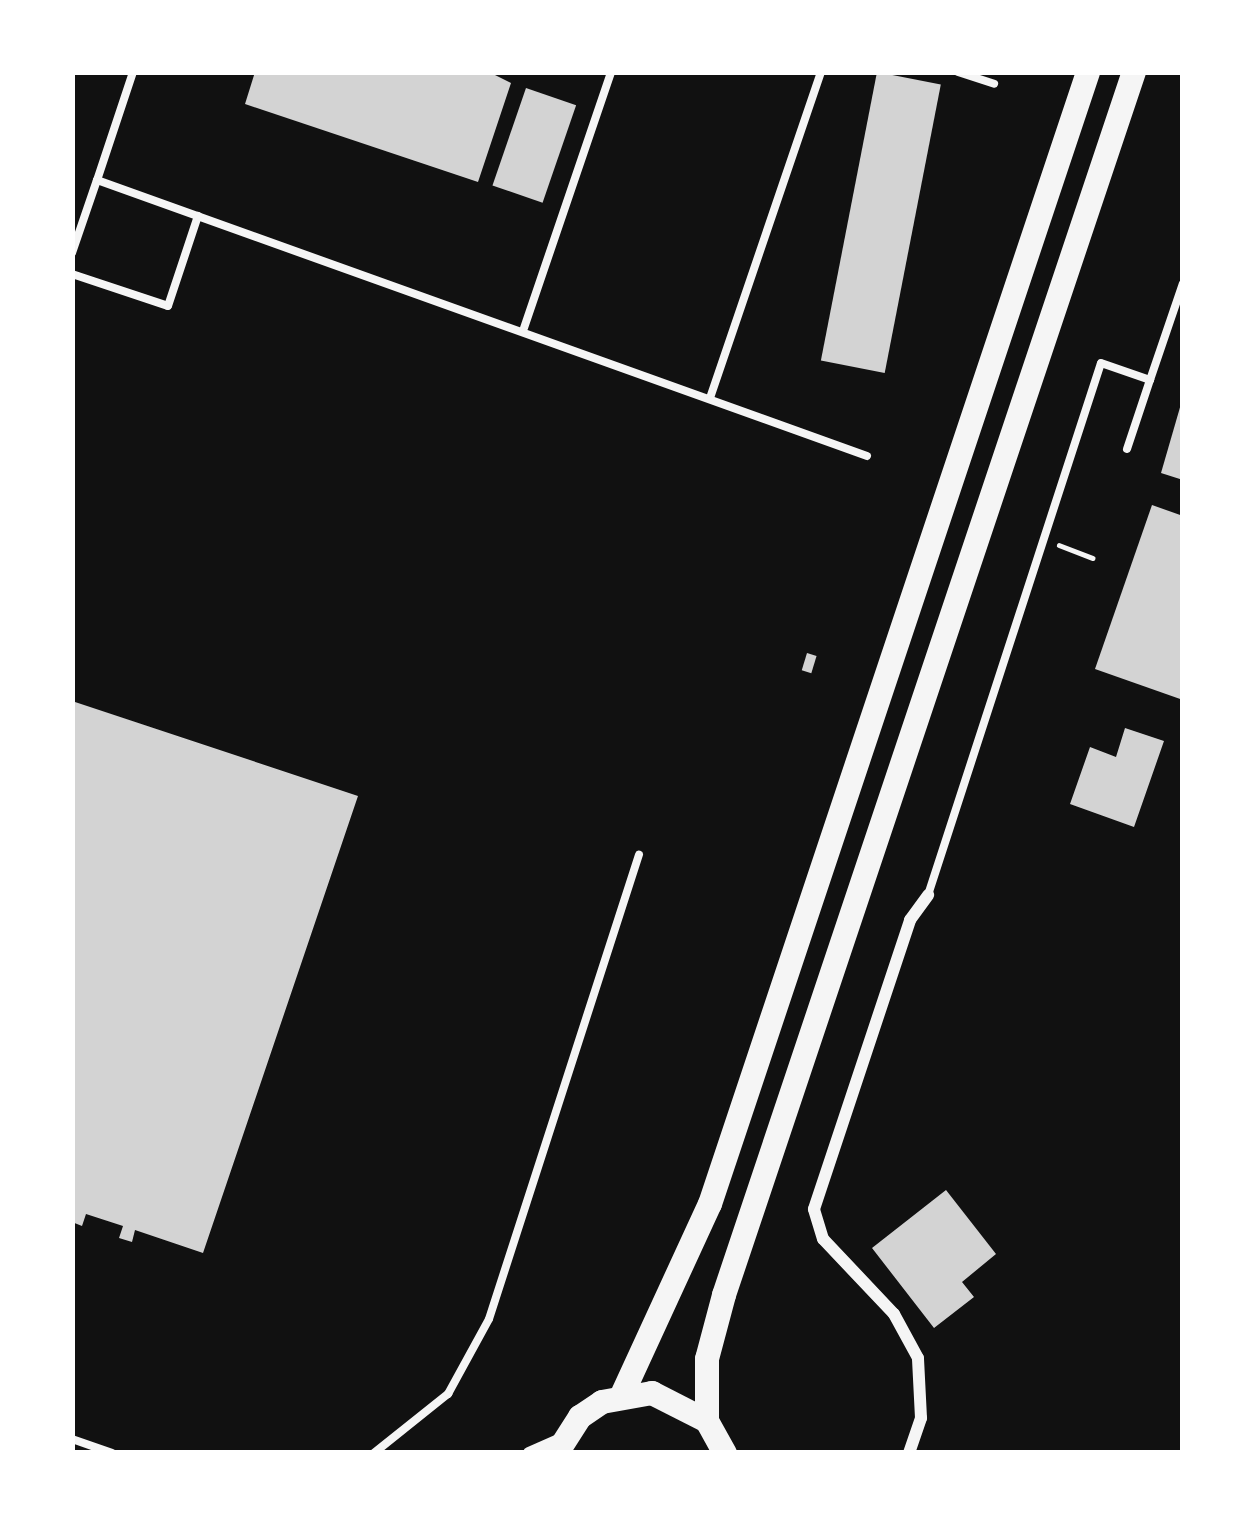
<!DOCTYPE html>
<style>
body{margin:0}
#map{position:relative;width:1255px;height:1525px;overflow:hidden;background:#111;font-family:"PT Sans Narrow",sans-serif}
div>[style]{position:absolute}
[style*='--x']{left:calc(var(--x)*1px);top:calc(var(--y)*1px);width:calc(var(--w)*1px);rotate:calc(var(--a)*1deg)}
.building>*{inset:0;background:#d3d3d3;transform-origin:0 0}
.path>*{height:4.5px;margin:-2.25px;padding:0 2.25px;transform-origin:2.25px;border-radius:2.25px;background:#f5f5f5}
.service>*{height:8px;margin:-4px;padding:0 4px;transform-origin:4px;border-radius:4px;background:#f5f5f5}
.minor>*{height:12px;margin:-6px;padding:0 6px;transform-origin:6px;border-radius:6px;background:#f5f5f5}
.primary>*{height:24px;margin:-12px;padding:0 12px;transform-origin:12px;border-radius:12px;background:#f5f5f5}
span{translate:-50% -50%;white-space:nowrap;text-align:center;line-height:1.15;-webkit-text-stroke:10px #fff;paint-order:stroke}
.frame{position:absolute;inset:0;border:75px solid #fff;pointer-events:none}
</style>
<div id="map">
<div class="building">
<div style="clip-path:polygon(255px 72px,489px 72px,511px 83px,478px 182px,245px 104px)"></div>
<div style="left:877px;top:72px;width:65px;height:294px;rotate:11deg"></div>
<div style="left:526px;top:88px;width:53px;height:103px;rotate:19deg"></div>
<div style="clip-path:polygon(1183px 397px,1183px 480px,1161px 473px)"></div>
<div style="clip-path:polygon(1152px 505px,1183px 516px,1183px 700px,1095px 669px)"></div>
<div style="left:807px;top:653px;width:10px;height:18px;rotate:17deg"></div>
<div style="clip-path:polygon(72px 701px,358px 796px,203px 1253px,135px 1230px,132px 1242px,119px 1238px,123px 1226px,86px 1214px,82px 1226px,72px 1222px)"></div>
<div style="clip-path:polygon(1125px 728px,1164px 741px,1134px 827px,1070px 804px,1090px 747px,1116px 757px)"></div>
<div style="clip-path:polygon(946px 1190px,996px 1254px,962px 1282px,974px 1297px,934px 1328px,872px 1248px)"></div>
</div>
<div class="path">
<div style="--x:1059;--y:545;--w:36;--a:21"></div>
</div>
<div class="service">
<div style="--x:133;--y:72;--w:114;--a:108.4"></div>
<div style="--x:97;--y:180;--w:818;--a:19.72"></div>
<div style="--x:958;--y:72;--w:38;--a:18"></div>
<div style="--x:72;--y:253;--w:77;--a:-71.1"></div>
<div style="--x:72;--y:274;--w:101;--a:18.4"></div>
<div style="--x:168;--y:306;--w:95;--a:-71.6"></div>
<div style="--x:524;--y:328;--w:270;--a:-71.2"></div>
<div style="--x:710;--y:398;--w:344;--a:-71.2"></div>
<div style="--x:1127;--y:449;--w:73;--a:-71.6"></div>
<div style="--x:928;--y:895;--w:559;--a:-71.99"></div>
<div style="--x:1101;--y:363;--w:52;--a:19.1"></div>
<div style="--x:1150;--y:380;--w:102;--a:-71.2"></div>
<div style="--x:72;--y:1439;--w:42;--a:19.3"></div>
<div style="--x:374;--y:1453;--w:95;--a:-38.6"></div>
<div style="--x:448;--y:1394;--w:85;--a:-61.3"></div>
<div style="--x:489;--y:1319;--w:488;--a:-72.1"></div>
</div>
<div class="minor">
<div style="--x:529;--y:1453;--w:36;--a:-24"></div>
<div style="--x:909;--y:1453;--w:37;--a:-71"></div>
<div style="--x:921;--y:1418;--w:60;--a:-92.9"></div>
<div style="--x:918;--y:1358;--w:50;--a:-118.6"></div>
<div style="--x:894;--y:1314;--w:103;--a:-133.4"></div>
<div style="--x:823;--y:1239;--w:31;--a:-107"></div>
<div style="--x:814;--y:1209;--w:305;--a:-71.6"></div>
<div style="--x:910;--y:920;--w:31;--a:-54"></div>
</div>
<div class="primary">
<div style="--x:622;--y:1395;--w:210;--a:-65.3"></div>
<div style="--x:710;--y:1204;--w:1193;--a:-71.53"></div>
<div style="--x:707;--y:1421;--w:62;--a:-90"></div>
<div style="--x:707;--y:1359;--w:66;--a:-75.1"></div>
<div style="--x:724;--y:1295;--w:1290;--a:-71.47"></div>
<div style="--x:557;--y:1453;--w:43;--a:-57.4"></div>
<div style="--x:580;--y:1417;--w:27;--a:-34"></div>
<div style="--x:602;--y:1402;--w:51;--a:-10.2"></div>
<div style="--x:652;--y:1393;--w:62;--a:27"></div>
<div style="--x:707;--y:1421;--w:37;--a:61"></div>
</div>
<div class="frame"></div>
</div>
